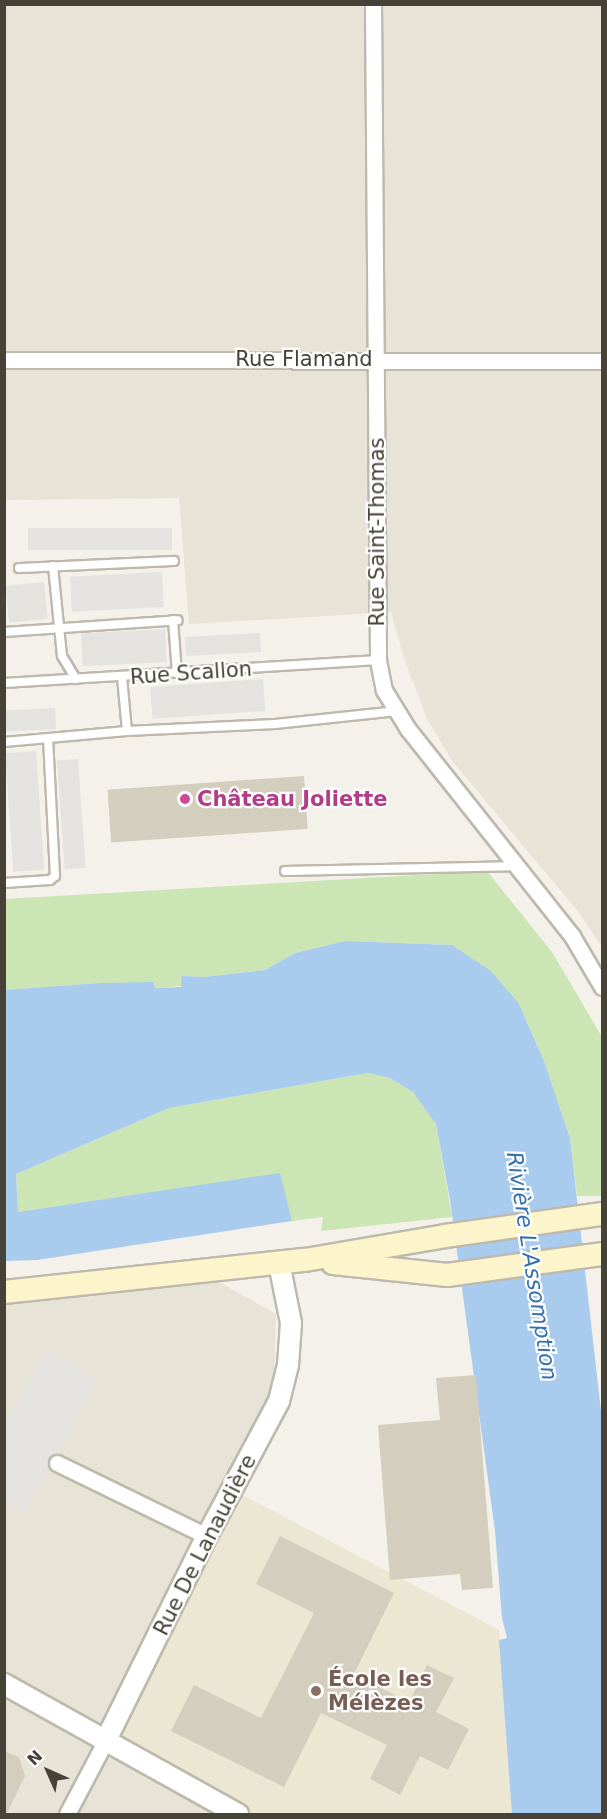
<!DOCTYPE html>
<meta charset="utf-8">
<style>
body{margin:0}
#map{position:relative;width:607px;height:1819px;overflow:hidden;background:#f3f1e9;font-family:"DejaVu Sans",sans-serif}
div>[style]{position:absolute}
[style*='--x']{left:calc(var(--x)*1px);top:calc(var(--y)*1px);width:calc(var(--w)*1px);rotate:calc(var(--a)*1deg)}
.residential>*{inset:0;background:#e7e3d7}
.education>*{inset:0;background:#ece7d3}
.green>*{inset:0;background:#cbe5b4}
.parking>*{inset:0;background:#e5e3e0;transform-origin:0 0}
.water>*{inset:0;background:#a9cbed}
.building>*{inset:0;background:#d4cebf;transform-origin:0 0}
.roads{filter:drop-shadow(2px 0 #beb9ac) drop-shadow(-2px 0 #beb9ac) drop-shadow(0 2px #beb9ac) drop-shadow(0 -2px #beb9ac)}
.service>*{height:8px;margin:-4px;padding:0 4px;transform-origin:4px;border-radius:4px;background:#fff}
.minor>*{height:15px;margin:-7.5px;padding:0 7.5px;transform-origin:7.5px;border-radius:7.5px;background:#fff}
.tertiary>*{height:20px;margin:-10px;padding:0 10px;transform-origin:10px;border-radius:10px;background:#fff}
.secondary>*{height:22px;margin:-11px;padding:0 11px;transform-origin:11px;border-radius:11px;background:#fcf4ca}
.dots>*{width:16px;height:16px;translate:-50% -50%;box-sizing:border-box;border:3px solid #fff;border-radius:50%}
span{translate:-50% -50%;white-space:nowrap;text-align:center;line-height:1.15;-webkit-text-stroke:4.5px #fff;paint-order:stroke}
.street-label{font-size:21px;color:#474237}
.hotel-label{font-size:21px;color:#b23c85;font-weight:700}
.left{translate:0 -50%;text-align:left}
.education-label{font-size:21px;color:#785e54;font-weight:700}
.water-label{font-size:22px;color:#3671ad;font-style:italic}
.frame{position:absolute;inset:0;border:6px solid #474237;pointer-events:none}
.north{position:absolute;left:18px;top:1741px;width:60px;height:60px;-webkit-text-stroke:4px #fff;paint-order:stroke;rotate:315deg;font-size:16px;font-weight:700;line-height:24px;text-align:center;color:#474237}
.north::after{content:'';display:block;margin:auto;width:21px;height:27px;background:#474237;clip-path:polygon(50% 0,100% 100%,50% 72%,0 100%)}
</style>
<div id="map">
<div class="residential">
<div style="clip-path:polygon(4px 5px,602px 5px,602px 947px,577px 910px,453px 762px,427px 719px,405px 661px,391px 612px,189px 624px,179px 498px,5px 500px)"></div>
<div style="clip-path:polygon(180px 1260px,276px 1314px,273px 1412px,233px 1490px,220px 1814px,5px 1814px,5px 1287px)"></div>
</div>
<div class="education">
<div style="clip-path:polygon(233px 1490px,499px 1630px,512px 1814px,238px 1814px,105px 1742px)"></div>
</div>
<div class="green">
<div style="clip-path:polygon(487px 871px,552px 952px,602px 1037px,602px 1196px,577px 1196px,570px 1138px,544px 1061px,519px 1004px,452px 945px,345px 941px,295px 953px,265px 970px,204px 977px,183px 976px,182px 986px,155px 988px,155px 983px,100px 983px,5px 990px,5px 899px)"></div>
<div style="clip-path:polygon(368px 1073px,390px 1078px,413px 1092px,430px 1113px,436px 1124px,452px 1217px,321px 1231px,323px 1217px,292px 1221px,279px 1174px,18px 1212px,16px 1174px,169px 1108px)"></div>
</div>
<div class="parking">
<div style="left:172px;top:528px;width:22px;height:144px;rotate:90deg"></div>
<div style="left:162px;top:572px;width:35px;height:92px;rotate:87deg"></div>
<div style="left:44px;top:582px;width:37px;height:39px;rotate:84deg"></div>
<div style="left:165px;top:629px;width:33px;height:84px;rotate:87deg"></div>
<div style="left:260px;top:633px;width:19px;height:75px;rotate:87deg"></div>
<div style="left:263px;top:679px;width:32px;height:113px;rotate:86deg"></div>
<div style="left:55px;top:708px;width:21px;height:50px;rotate:87deg"></div>
<div style="left:36px;top:751px;width:119px;height:31px;rotate:86deg"></div>
<div style="left:78px;top:759px;width:109px;height:21px;rotate:86deg"></div>
<div style="clip-path:polygon(46px 1350px,98px 1378px,24px 1514px,5px 1503px,5px 1426px)"></div>
</div>
<div class="water">
<div style="clip-path:polygon(345px 941px,452px 945px,491px 971px,519px 1004px,544px 1061px,570px 1138px,602px 1420px,602px 1814px,512px 1814px,499px 1640px,507px 1638px,502px 1618px,495px 1531px,450px 1200px,436px 1124px,413px 1092px,390px 1078px,368px 1073px,169px 1108px,16px 1174px,18px 1212px,280px 1173px,292px 1221px,37px 1260px,5px 1261px,4px 990px,100px 983px,154px 982px,155px 988px,181px 987px,182px 976px,204px 977px,265px 970px,295px 953px)"></div>
</div>
<div class="building">
<div style="left:304px;top:776px;width:53px;height:197px;rotate:86deg"></div>
<div style="clip-path:polygon(476px 1375px,493px 1588px,462px 1590px,460px 1574px,390px 1580px,378px 1425px,440px 1420px,436px 1378px)"></div>
<div style="clip-path:polygon(280px 1536px,394px 1593px,354px 1674px,409px 1702px,427px 1665px,454px 1678px,436px 1712px,469px 1729px,448px 1770px,420px 1756px,400px 1795px,370px 1779px,387px 1745px,321px 1713px,284px 1787px,171px 1731px,194px 1685px,261px 1718px,314px 1613px,256px 1584px)"></div>
<div style="clip-path:polygon(4px 1751px,19px 1757px,25px 1776px,6px 1815px)"></div>
</div>
<div class="roads">
<div class="service">
<div style="--x:53;--y:566;--w:90;--a:84.3"></div>
<div style="--x:62;--y:656;--w:27;--a:59"></div>
<div style="--x:19;--y:568;--w:155;--a:-2.6"></div>
<div style="--x:173;--y:620;--w:53;--a:85.7"></div>
<div style="--x:4;--y:632;--w:174;--a:-3.9"></div>
<div style="--x:122;--y:677;--w:54;--a:84.7"></div>
<div style="--x:4;--y:683;--w:375;--a:-3.5"></div>
<div style="--x:4;--y:742;--w:123;--a:-5.1"></div>
<div style="--x:127;--y:731;--w:148;--a:-2.7"></div>
<div style="--x:275;--y:724;--w:123;--a:-6.1"></div>
<div style="--x:285;--y:871;--w:230;--a:-1.2"></div>
<div style="--x:4;--y:883;--w:46;--a:-3.7"></div>
<div style="--x:50;--y:880;--w:6;--a:-39"></div>
<div style="--x:55;--y:876;--w:137;--a:-92.9"></div>
</div>
<div class="minor">
<div style="--x:373;--y:4;--w:656;--a:89.56"></div>
<div style="--x:378;--y:660;--w:31;--a:79"></div>
<div style="--x:384;--y:690;--w:46;--a:58.4"></div>
<div style="--x:408;--y:729;--w:264;--a:51.6"></div>
<div style="--x:572;--y:936;--w:59;--a:59.5"></div>
<div style="--x:4;--y:360;--w:598;--a:0.1"></div>
<div style="--x:57;--y:1463;--w:167;--a:26"></div>
<div style="--x:67;--y:1814;--w:81;--a:-62.2"></div>
</div>
<div class="tertiary">
<div style="--x:4;--y:1684;--w:268;--a:29.1"></div>
<div style="--x:105;--y:1742;--w:230;--a:-63.7"></div>
<div style="--x:207;--y:1536;--w:153;--a:-61.9"></div>
<div style="--x:279;--y:1401;--w:37;--a:-76"></div>
<div style="--x:288;--y:1365;--w:42;--a:-85.9"></div>
<div style="--x:291;--y:1323;--w:61;--a:-101.3"></div>
</div>
<div class="secondary">
<div style="--x:333;--y:1263;--w:115;--a:6"></div>
<div style="--x:447;--y:1275;--w:156;--a:-7.7"></div>
<div style="--x:4;--y:1292;--w:303;--a:-6.1"></div>
<div style="--x:305;--y:1260;--w:142;--a:-9.7"></div>
<div style="--x:445;--y:1236;--w:159;--a:-8"></div>
</div>
</div>
<div class="dots">
<div style="left:185px;top:799px;background:#d1479c"></div>
<div style="left:316px;top:1691px;background:#8d6e63"></div>
</div>
<div class="street-label">
<span style="left:304px;top:359px">Rue Flamand</span>
<span style="left:377px;top:532px;rotate:-90deg">Rue Saint-Thomas</span>
<span style="left:191px;top:673px;rotate:-4deg">Rue Scallon</span>
<span style="left:205px;top:1545px;rotate:-63deg">Rue De Lanaudière</span>
</div>
<div class="hotel-label">
<span class="left" style="left:197px;top:799px">Château Joliette</span>
</div>
<div class="education-label">
<span class="left" style="left:328px;top:1691px">École les<br>Mélèzes</span>
</div>
<div class="water-label">
<span style="left:532px;top:1266px;rotate:81deg">Rivière L'Assomption</span>
</div>
<div class="frame"></div>
<div class="north">N</div>
</div>
